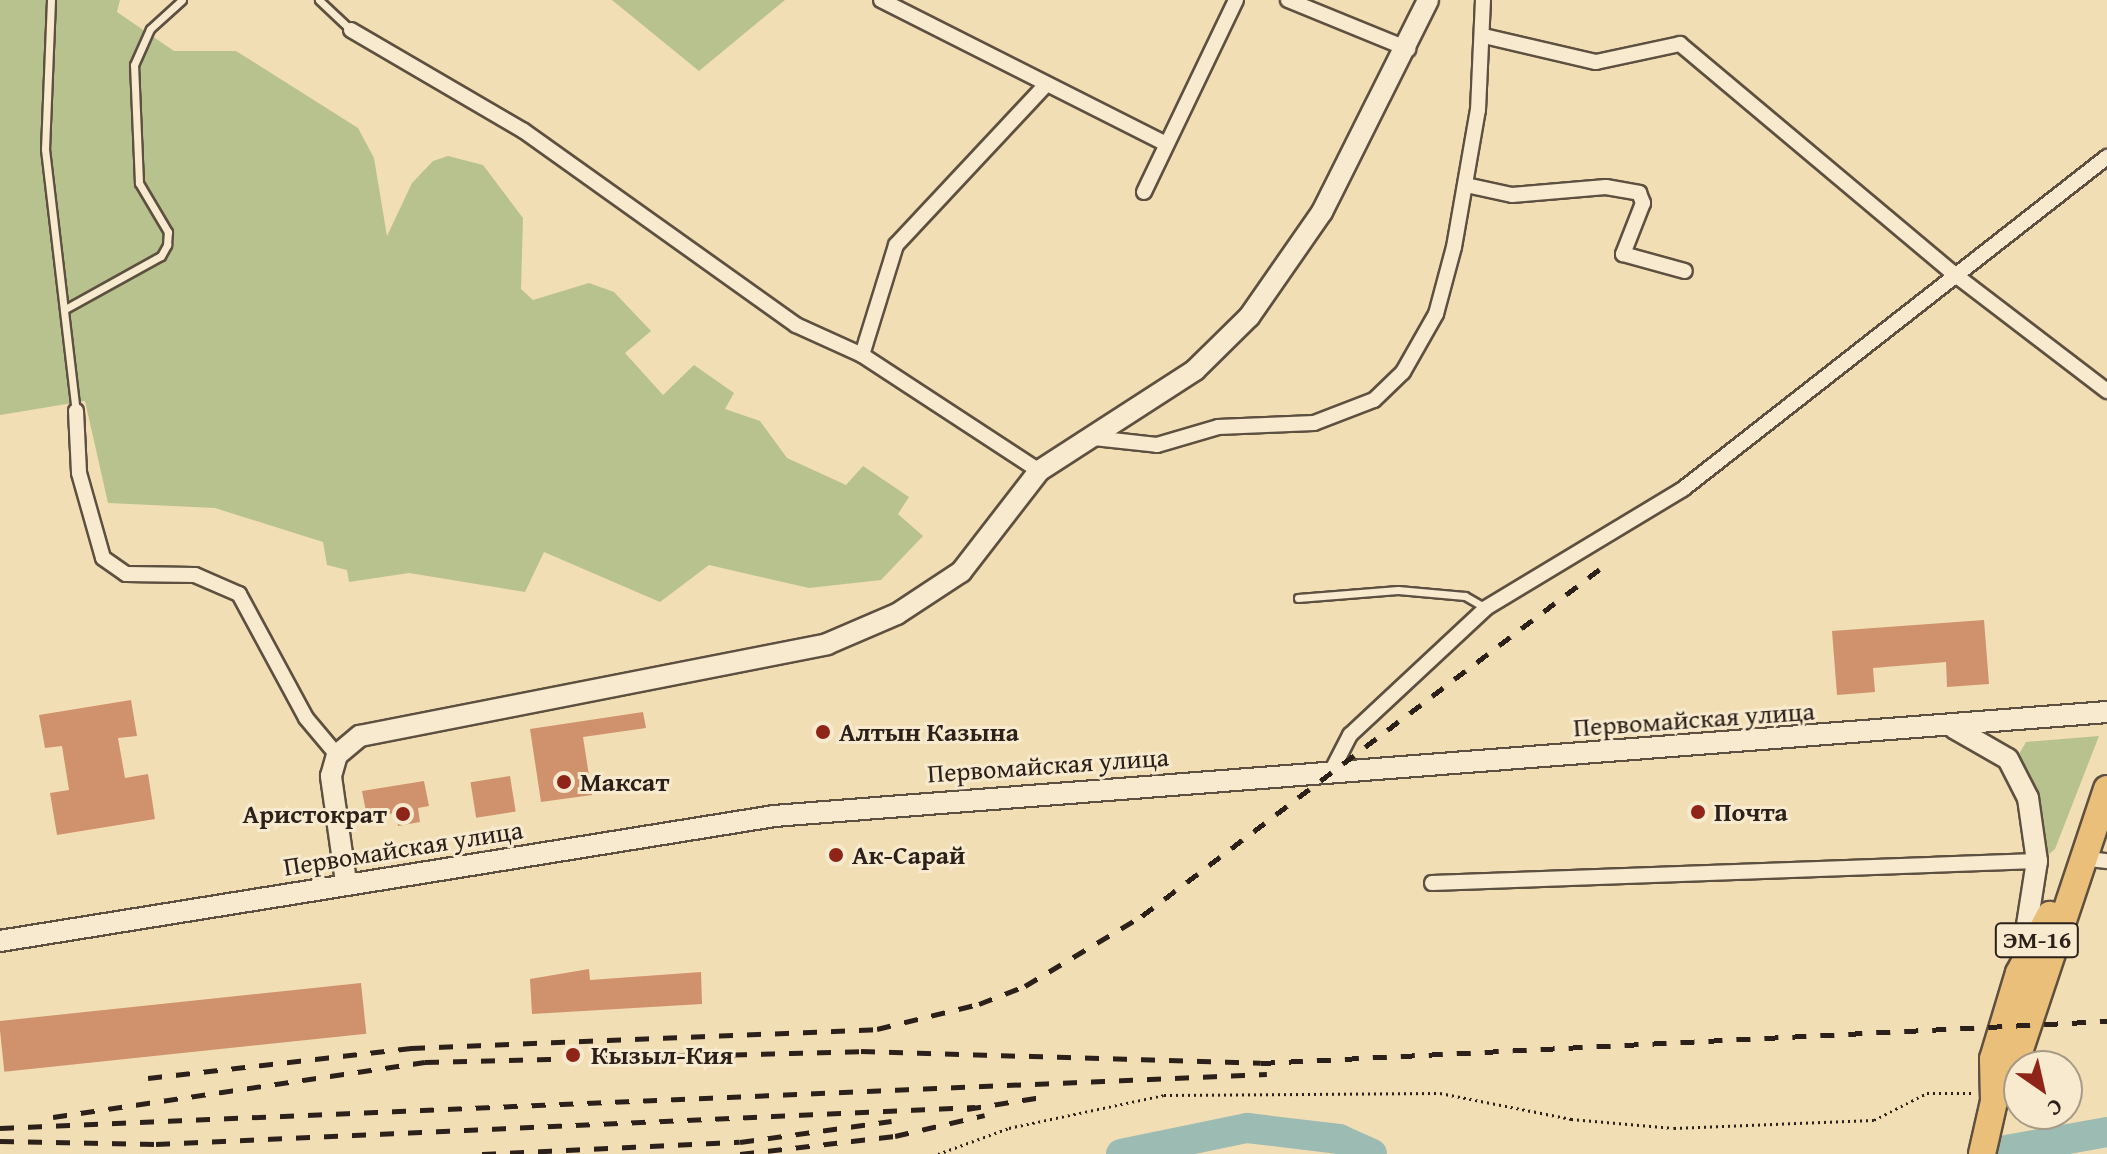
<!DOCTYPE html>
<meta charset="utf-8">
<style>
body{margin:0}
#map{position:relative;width:2107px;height:1154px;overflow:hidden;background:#f2deb4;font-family:"Gentium Book Plus",serif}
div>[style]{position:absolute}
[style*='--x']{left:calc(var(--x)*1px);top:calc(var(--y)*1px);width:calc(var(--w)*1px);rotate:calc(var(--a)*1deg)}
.green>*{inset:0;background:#b8c28f}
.river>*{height:30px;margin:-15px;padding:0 15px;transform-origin:15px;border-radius:15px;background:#9cbbb2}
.building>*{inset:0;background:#d0926c;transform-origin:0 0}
.path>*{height:3px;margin-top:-1.5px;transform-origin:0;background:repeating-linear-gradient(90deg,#2c211a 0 2px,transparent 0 6px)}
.roads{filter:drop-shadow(2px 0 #5e5040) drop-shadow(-2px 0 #5e5040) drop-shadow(0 2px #5e5040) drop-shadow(0 -2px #5e5040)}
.lane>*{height:7px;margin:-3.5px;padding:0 3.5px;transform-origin:3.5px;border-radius:3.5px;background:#f7eace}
.street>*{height:14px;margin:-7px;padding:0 7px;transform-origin:7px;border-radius:7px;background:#f7eace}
.secondary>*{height:20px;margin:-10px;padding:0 10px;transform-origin:10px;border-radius:10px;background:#f7eace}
.highway>*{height:26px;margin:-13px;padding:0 13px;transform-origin:13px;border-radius:13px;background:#e9bf7a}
.rail>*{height:5px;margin-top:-2.5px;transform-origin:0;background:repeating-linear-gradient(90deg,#2c211a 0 14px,transparent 0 28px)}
.dots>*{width:22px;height:22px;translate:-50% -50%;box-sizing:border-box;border:4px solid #f7eace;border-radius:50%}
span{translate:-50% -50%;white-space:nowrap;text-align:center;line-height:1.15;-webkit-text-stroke:6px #f7eace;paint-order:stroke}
.shield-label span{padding:2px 6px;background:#f7eace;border:2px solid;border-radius:6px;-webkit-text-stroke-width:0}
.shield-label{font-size:24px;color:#2c211a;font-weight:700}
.street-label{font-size:26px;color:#2c211a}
.poi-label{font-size:26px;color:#2c211a;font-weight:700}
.left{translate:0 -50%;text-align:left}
.right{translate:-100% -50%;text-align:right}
.north{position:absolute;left:2003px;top:1050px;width:80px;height:80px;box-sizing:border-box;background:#f7eace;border:2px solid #a69a86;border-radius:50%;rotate:146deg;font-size:22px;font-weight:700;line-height:32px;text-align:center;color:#2c211a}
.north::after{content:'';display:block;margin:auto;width:28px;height:36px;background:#8f2418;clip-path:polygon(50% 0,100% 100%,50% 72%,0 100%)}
</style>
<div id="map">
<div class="green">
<div style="clip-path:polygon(0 0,120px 0,117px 12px,174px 51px,236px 51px,358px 128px,374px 158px,387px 236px,412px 183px,433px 161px,448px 156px,483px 165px,523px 218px,521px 289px,533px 300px,589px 283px,614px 292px,651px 331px,625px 353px,663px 395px,694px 365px,734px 393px,725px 409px,760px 421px,787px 458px,846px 485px,863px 466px,909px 497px,898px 514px,923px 536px,881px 580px,809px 588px,709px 565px,660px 602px,544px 552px,525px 592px,409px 573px,349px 582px,347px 570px,327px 565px,323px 542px,215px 508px,108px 503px,85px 401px,0 415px)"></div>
<div style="clip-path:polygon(612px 0,785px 0,699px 71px)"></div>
<div style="clip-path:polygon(2099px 736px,2055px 849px,2048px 855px,2036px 794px,2018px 756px,2026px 742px)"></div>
</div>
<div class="river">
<div style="--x:1121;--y:1154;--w:129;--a:-11.7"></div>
<div style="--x:1247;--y:1128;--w:93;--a:6.8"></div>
<div style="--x:1339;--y:1139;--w:36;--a:24"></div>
<div style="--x:1984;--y:1154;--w:125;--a:-10.1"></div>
</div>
<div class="building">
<div style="clip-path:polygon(1984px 620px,1989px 684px,1947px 687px,1946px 662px,1873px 668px,1875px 692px,1837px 695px,1832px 631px)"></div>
<div style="clip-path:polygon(131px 700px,137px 736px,118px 738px,125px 778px,148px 774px,155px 819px,57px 835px,50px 793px,69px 790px,62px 746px,45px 748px,39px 715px)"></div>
<div style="clip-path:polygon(643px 712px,646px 728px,583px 737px,592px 795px,541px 802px,530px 729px)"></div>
<div style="left:510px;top:776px;width:36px;height:40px;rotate:81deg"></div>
<div style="clip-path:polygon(424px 781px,429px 806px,418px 808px,420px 822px,398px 826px,396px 813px,367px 817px,362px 791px)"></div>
<div style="clip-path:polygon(589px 969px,590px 980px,701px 972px,702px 1004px,532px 1014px,530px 979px)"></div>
<div style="left:361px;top:983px;width:51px;height:364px;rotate:84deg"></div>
</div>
<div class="path">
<div style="--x:938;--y:1154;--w:76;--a:-20.1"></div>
<div style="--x:1009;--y:1128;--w:158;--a:-12"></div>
<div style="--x:1164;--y:1095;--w:276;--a:-0.4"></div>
<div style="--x:1440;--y:1093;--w:134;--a:11.2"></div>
<div style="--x:1571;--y:1119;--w:103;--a:5"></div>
<div style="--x:1674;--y:1128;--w:200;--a:-2.3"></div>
<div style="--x:1874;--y:1120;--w:59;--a:-27"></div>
<div style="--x:1927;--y:1093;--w:47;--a:0"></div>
</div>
<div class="roads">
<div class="lane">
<div style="--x:51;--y:0;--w:149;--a:92.3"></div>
<div style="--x:45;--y:149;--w:264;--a:83.3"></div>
<div style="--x:319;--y:0;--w:44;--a:43.2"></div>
<div style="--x:67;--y:308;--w:107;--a:-29"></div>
<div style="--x:161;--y:256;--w:13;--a:-61"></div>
<div style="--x:167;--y:245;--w:13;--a:-86"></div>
<div style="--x:168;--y:232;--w:57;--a:-120.6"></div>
<div style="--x:139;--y:183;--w:118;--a:-92.4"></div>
<div style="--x:134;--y:65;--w:39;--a:-66"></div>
<div style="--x:150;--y:29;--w:43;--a:-42.2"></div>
<div style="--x:1298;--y:598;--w:100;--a:-4.6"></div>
<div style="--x:1398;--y:590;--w:67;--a:5.1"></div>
<div style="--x:1465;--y:596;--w:24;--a:30"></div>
</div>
<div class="street">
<div style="--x:881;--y:0;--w:319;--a:26.8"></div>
<div style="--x:1288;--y:0;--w:130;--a:22.2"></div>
<div style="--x:351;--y:30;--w:200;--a:30.3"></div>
<div style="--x:524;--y:131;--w:334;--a:35.5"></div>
<div style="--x:796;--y:325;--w:72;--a:24.4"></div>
<div style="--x:862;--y:355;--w:212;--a:33.2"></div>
<div style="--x:1484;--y:36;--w:115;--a:13.1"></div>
<div style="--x:1596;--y:62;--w:86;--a:-12.1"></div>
<div style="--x:1680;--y:44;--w:363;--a:40"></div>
<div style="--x:1958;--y:277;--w:188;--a:37.4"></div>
<div style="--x:1466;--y:185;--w:47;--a:12.3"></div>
<div style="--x:1512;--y:195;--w:94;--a:-4.9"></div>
<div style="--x:1606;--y:187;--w:34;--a:10"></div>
<div style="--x:1639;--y:193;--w:11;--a:68"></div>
<div style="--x:1643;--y:203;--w:55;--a:111.4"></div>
<div style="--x:1623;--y:254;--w:64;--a:15.3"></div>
<div style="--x:1144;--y:192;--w:213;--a:-64.4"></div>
<div style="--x:862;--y:355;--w:115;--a:-72.8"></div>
<div style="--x:896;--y:245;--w:215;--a:-46.9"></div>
<div style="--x:76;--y:411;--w:62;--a:87.2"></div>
<div style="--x:79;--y:473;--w:88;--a:74.2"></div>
<div style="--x:103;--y:558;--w:28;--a:35"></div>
<div style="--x:126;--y:574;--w:69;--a:0.8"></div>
<div style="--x:195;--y:575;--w:48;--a:23.4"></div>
<div style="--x:239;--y:594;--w:141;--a:61.6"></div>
<div style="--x:306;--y:718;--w:48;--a:50"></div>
<div style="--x:1094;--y:438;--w:63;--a:6.3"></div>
<div style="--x:1157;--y:445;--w:64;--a:-16.4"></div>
<div style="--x:1218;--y:427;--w:96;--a:-2.4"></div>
<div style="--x:1314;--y:423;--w:64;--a:-21"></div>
<div style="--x:1374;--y:400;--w:40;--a:-44"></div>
<div style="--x:1403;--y:372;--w:67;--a:-60.4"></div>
<div style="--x:1436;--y:314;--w:69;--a:-75"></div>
<div style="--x:1454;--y:247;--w:139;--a:-80.1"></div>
<div style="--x:1478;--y:110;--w:110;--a:-87.4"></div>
<div style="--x:1331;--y:772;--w:42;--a:-62.8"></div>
<div style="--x:1350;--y:735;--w:186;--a:-43"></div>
<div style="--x:1486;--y:608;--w:230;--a:-31.1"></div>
<div style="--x:1683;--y:489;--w:539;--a:-38.06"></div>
<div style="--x:2081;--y:858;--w:26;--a:7"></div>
<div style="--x:1432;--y:883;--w:605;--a:-2.08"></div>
</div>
<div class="secondary">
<div style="--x:1954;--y:728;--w:62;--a:29.9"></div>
<div style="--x:2008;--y:759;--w:44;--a:62.9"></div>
<div style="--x:2028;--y:798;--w:64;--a:81.9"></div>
<div style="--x:2037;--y:861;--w:97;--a:98.9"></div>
<div style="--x:346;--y:882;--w:107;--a:-98.1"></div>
<div style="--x:331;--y:776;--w:22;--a:-74"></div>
<div style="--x:337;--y:755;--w:30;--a:-40"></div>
<div style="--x:360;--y:736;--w:476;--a:-11.1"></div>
<div style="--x:827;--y:644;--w:76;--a:-23.2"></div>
<div style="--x:897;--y:614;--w:77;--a:-33.3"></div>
<div style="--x:961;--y:572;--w:128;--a:-52.3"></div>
<div style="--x:1039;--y:471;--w:186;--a:-32.9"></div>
<div style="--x:1195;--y:370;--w:76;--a:-44.5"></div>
<div style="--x:1249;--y:317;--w:128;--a:-55.2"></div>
<div style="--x:1322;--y:212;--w:237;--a:-63.4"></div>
<div style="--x:0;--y:941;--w:784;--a:-9.17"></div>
<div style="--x:774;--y:816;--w:1337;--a:-4.46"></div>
</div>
<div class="highway">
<div style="--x:1994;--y:1101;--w:39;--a:-60"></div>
<div style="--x:2014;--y:1067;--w:293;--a:-71.5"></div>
<div style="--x:1982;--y:1154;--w:54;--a:-77.2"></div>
<div style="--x:1994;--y:1101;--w:42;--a:-91.4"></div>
<div style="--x:1993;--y:1059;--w:90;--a:-73.2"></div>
<div style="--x:2019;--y:973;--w:66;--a:-61.9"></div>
</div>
</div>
<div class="rail">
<div style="--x:148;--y:1078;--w:265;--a:-6.5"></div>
<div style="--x:411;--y:1048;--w:466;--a:-2.3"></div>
<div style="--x:877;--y:1029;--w:105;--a:-13.8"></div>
<div style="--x:979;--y:1004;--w:49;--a:-21.4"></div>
<div style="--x:1025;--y:986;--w:136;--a:-30.9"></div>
<div style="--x:1142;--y:916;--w:586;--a:-37.16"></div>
<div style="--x:967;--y:1109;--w:76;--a:-9.1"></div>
<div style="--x:53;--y:1117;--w:376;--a:-8.4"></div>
<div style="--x:425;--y:1062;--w:436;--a:-1.4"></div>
<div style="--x:861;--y:1051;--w:400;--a:1.7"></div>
<div style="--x:1261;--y:1063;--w:847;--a:-2.84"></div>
<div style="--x:0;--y:1128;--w:1268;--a:-2.44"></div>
<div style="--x:0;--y:1141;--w:156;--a:1.1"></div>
<div style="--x:156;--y:1144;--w:820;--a:-2.59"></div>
<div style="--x:482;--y:1154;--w:258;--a:-2.7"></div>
<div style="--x:740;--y:1142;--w:153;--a:-7.9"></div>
<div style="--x:740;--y:1154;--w:156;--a:-6.6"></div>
<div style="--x:895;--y:1136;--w:92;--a:-13.1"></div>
</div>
<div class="dots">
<div style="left:823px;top:732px;background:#8f2418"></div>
<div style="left:564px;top:782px;background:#8f2418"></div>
<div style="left:1698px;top:812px;background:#8f2418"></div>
<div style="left:403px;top:814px;background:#8f2418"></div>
<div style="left:836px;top:855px;background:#8f2418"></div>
<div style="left:573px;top:1055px;background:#8f2418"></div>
</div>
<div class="shield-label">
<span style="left:2037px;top:940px">ЭМ-16</span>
</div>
<div class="street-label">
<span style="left:1694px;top:719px;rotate:-4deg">Первомайская улица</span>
<span style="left:1048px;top:765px;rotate:-4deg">Первомайская улица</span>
<span style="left:403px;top:848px;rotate:-9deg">Первомайская улица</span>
</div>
<div class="poi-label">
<span class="left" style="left:839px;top:732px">Алтын Казына</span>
<span class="left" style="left:580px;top:782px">Максат</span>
<span class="left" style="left:1714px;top:812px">Почта</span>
<span class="right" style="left:387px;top:814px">Аристократ</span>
<span class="left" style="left:852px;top:855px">Ак-Сарай</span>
<span class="left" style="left:591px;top:1055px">Кызыл-Кия</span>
</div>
<div class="north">С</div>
</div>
